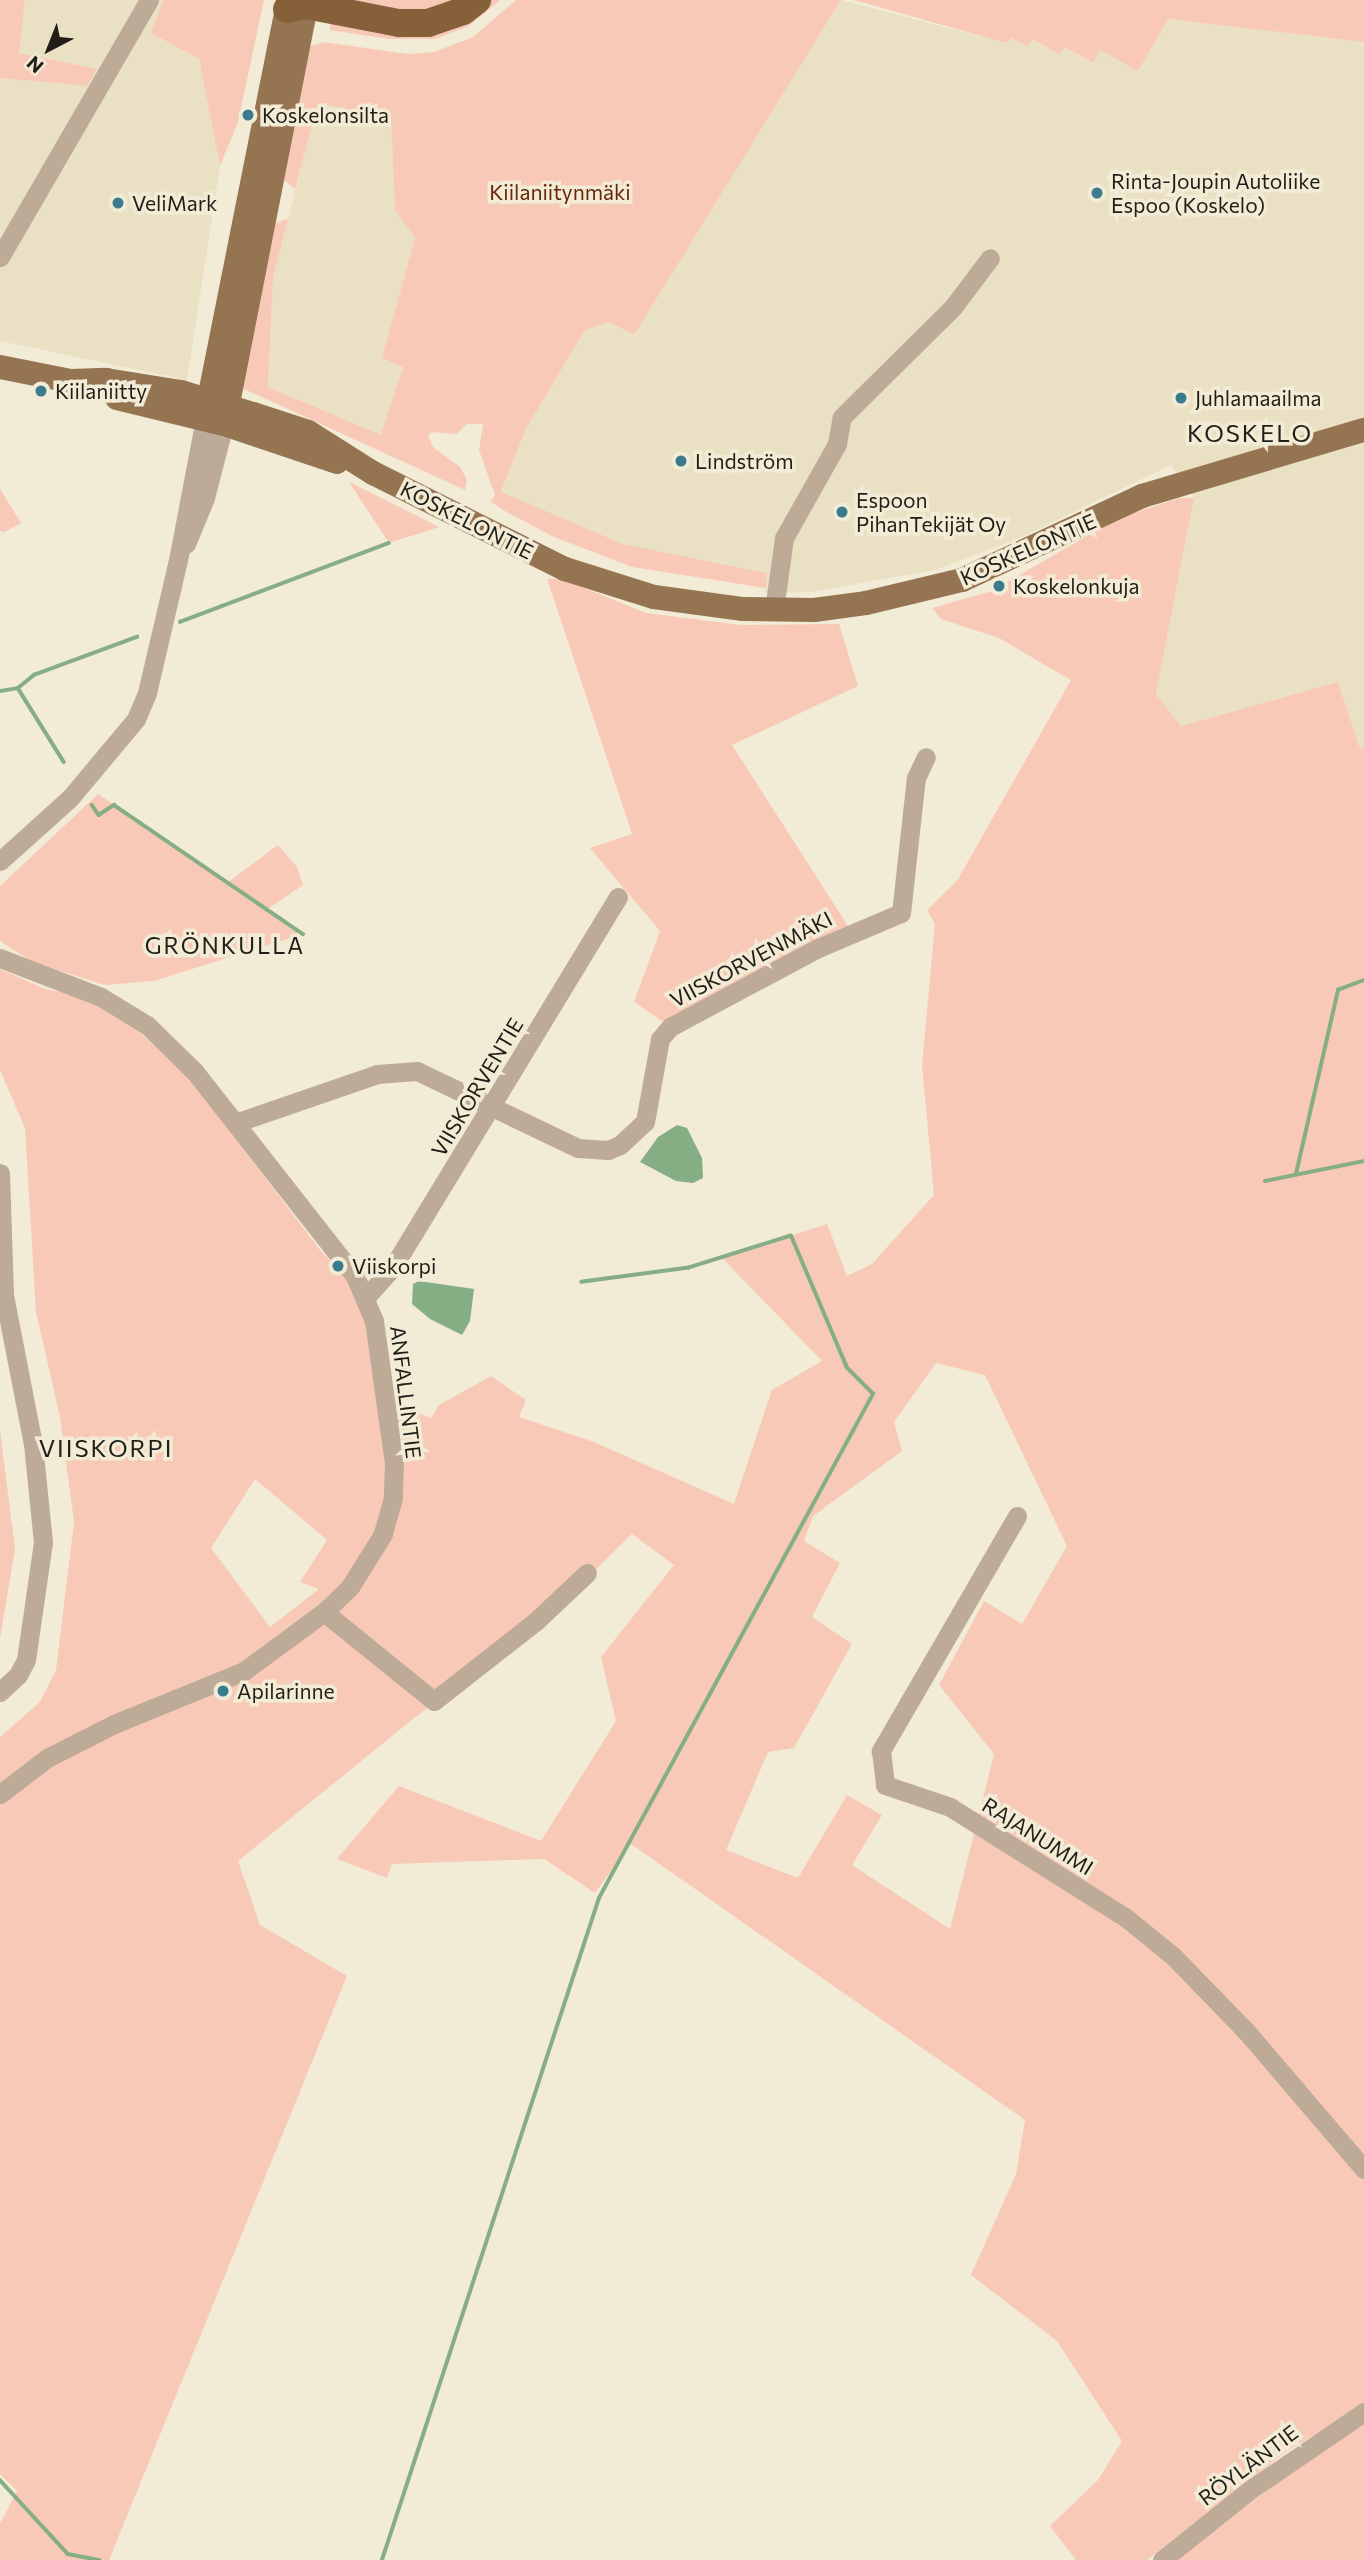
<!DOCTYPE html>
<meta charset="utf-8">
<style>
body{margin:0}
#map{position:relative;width:1364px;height:2560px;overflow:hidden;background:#f2ebd6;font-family:Commissioner,sans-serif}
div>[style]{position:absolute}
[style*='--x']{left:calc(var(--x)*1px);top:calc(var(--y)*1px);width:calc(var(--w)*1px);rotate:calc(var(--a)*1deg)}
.built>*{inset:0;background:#eae1c4}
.green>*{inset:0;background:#f9c9b8}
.water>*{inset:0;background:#86ae84}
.stream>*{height:3.5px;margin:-1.75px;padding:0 1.75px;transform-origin:1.75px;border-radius:1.75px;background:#86ae84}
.minor>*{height:19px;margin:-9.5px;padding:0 9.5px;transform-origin:9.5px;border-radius:9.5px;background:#bdab98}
.major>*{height:24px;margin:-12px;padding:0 12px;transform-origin:12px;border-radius:12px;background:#957452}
.highway>*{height:28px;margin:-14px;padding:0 14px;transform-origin:14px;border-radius:14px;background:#866038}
.dots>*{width:19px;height:19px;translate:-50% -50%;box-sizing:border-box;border:4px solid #f2ebd6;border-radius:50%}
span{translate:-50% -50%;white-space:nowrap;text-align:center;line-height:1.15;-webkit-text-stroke:7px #f2ebd6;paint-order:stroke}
.poi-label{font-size:21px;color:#211e17}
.left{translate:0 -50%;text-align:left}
.park-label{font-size:21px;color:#692507}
.street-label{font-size:21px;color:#211e17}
.neighbourhood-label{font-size:23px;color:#211e17;letter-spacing:2px}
.quarter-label{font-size:24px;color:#211e17;letter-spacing:2px}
.north{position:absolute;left:14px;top:14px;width:70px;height:70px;-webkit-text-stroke:5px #f2ebd6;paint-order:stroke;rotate:222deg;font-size:19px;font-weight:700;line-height:28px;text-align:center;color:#211e17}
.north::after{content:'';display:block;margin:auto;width:24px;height:32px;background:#211e17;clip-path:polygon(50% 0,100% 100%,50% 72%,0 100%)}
</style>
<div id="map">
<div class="built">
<div style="clip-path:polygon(25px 0,163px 0,151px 33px,199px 59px,220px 166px,187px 380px,0 341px,0 78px,87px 86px,97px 69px,18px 53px)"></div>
<div style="clip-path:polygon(841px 0,1006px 43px,1011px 38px,1033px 39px,1059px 54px,1065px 47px,1092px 63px,1099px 50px,1168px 19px,1364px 42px,1364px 747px,1360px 748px,1338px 682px,1181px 726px,1156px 694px,1194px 498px,1171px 465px,1022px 537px,935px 570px,811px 592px,765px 593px,766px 573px,623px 544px,501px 493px,526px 429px,585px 330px,609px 322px,633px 335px)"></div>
<div style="clip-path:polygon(317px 103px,391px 119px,395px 210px,415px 238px,382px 358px,403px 367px,382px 436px,268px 387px,273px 279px)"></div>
</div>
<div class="green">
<div style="clip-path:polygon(0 0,25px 0,19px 53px,97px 69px,87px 86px,0 78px)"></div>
<div style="clip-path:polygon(163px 0,264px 0,238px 122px,220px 166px,199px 59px,151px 33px)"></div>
<div style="clip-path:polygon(342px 0,465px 0,429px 14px)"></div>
<div style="clip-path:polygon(488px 0,500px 0,469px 26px,435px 39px,389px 39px,330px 30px,330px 22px,396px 31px)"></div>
<div style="clip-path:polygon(516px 0,841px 0,634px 335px,609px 322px,585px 330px,526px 429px,501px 492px,623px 544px,767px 573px,766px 588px,632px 567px,554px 537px,503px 510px,491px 502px,495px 495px,479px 450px,483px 424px,467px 424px,457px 434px,432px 432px,428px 436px,433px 447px,460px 467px,467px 480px,465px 490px,242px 388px,275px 223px,288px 219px,273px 279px,268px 387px,381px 435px,403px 367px,382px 358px,415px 238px,395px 210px,391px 119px,318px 103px,295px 189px,280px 177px,306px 48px,323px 42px,408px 54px,434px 52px,473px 37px)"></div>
<div style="clip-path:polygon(854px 0,1364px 0,1364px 42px,1168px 19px,1138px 71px,1100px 50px,1093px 63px,1065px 47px,1059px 54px,1033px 39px,1028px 46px,1011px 38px,1006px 43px)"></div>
<div style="clip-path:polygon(349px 482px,439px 527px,389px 543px)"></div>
<div style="clip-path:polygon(0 489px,21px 523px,4px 532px,0 531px)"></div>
<div style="clip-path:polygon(evenodd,1179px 498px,1194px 498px,1156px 694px,1181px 726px,1338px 682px,1360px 748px,1364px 747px,1364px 2406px,1287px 2451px,1147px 2560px,1076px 2560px,1050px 2526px,1098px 2480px,1122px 2441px,1057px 2341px,971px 2275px,1016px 2174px,1025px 2120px,631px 1844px,595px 1893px,544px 1859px,392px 1864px,387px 1878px,337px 1859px,399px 1786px,541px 1841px,616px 1721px,601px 1657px,674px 1565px,632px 1534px,539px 1625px,413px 1719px,238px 1861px,260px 1925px,347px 1976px,109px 2560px,0 2560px,0 2524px,17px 2491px,0 2474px,0 1737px,40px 1702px,56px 1670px,74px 1522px,60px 1417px,36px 1312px,25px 1128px,0 1070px,0 969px,45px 989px,82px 996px,131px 1024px,192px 1081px,320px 1250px,349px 1280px,365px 1312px,380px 1410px,405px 1408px,431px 1418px,439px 1405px,491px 1376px,526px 1400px,519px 1417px,594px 1442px,734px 1504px,772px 1390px,822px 1361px,722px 1258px,827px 1224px,847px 1276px,872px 1264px,934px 1195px,922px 1065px,935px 924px,927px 910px,957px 881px,1071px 680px,999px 638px,941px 619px,932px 608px,992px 591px,1116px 519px,1179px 498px,936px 1363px,985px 1375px,1067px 1546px,1022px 1624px,984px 1601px,939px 1685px,994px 1754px,950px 1929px,852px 1865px,882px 1815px,847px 1795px,798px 1878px,726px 1850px,768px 1752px,794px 1748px,852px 1644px,812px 1617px,840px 1563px,804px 1541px,813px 1516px,902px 1451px,894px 1422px,936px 1363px,1179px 498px,255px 1479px,327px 1540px,300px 1582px,319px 1589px,270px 1627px,211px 1548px,255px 1479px)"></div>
<div style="clip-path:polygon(547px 579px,562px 579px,646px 613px,741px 625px,839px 624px,858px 686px,732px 745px,848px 926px,662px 1021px,634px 1002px,660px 931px,590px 848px,632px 834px)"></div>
<div style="clip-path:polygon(98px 794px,228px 882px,278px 845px,297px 867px,303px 885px,268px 909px,303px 934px,154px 981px,105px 985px,32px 962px,0 941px,0 886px)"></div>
<div style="clip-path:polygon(0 1430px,15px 1549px,0 1638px)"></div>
<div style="clip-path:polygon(1364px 2424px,1364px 2560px,1174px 2560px,1344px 2432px)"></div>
</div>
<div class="water">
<div style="clip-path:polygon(677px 1125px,687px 1128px,702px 1158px,703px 1178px,693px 1183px,676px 1181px,640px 1162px,658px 1137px)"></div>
<div style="clip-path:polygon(419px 1281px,474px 1289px,470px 1321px,462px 1335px,430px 1319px,412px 1304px,413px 1284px)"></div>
</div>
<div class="stream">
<div style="--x:180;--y:622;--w:223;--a:-20.7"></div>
<div style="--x:18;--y:688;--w:21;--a:-39"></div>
<div style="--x:34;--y:675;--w:110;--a:-20.3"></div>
<div style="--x:0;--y:691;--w:18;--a:-9"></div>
<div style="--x:18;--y:688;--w:87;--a:58.1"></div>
<div style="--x:92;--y:805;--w:12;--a:55"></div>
<div style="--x:99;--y:815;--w:18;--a:-34"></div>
<div style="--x:114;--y:805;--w:229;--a:34.3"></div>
<div style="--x:1296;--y:1174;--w:189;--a:-77.1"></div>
<div style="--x:1338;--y:990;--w:28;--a:-21"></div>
<div style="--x:1265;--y:1181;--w:101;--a:-11.4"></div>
<div style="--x:0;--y:2480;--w:100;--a:47.4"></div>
<div style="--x:68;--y:2554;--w:32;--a:11"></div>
<div style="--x:382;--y:2560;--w:697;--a:-71.85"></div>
<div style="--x:599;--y:1898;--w:574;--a:-61.47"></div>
<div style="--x:873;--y:1394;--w:37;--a:-135"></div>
<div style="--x:847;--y:1368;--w:143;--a:-113"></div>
<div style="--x:791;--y:1236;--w:107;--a:162.6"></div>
<div style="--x:689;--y:1268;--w:108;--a:172.5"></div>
</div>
<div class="minor">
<div style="--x:0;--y:257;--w:297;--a:-59.9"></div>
<div style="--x:186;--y:544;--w:50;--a:-67.6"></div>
<div style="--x:205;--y:498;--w:76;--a:-75.6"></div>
<div style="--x:774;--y:610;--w:73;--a:-82.1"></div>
<div style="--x:784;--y:538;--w:108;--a:-60.6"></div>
<div style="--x:837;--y:444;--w:27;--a:-80"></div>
<div style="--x:842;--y:417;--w:156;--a:-44.7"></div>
<div style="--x:953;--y:307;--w:61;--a:-52.9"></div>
<div style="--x:0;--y:861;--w:94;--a:-42"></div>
<div style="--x:70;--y:798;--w:103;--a:-50.1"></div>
<div style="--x:136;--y:719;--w:28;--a:-67"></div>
<div style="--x:147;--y:693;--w:137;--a:-76.9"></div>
<div style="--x:178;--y:560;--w:144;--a:-79.2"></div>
<div style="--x:0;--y:958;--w:108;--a:21.1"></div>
<div style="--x:101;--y:997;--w:54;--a:31.3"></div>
<div style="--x:147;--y:1025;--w:67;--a:44.4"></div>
<div style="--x:195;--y:1072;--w:259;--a:51.9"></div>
<div style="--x:355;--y:1276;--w:49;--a:67.1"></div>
<div style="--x:374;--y:1321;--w:143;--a:82"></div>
<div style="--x:394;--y:1463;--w:35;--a:92"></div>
<div style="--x:393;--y:1498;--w:37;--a:106"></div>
<div style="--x:383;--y:1534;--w:62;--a:121.9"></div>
<div style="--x:350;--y:1587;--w:36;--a:136"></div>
<div style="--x:324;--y:1612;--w:99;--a:143.6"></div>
<div style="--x:244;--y:1671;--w:140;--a:157.8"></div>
<div style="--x:114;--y:1724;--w:75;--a:153.1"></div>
<div style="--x:47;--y:1758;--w:59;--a:142.5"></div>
<div style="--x:235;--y:1123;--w:150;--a:-19"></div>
<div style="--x:377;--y:1074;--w:40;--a:-4.3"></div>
<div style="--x:417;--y:1071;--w:178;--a:25.6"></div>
<div style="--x:578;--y:1148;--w:30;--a:4"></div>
<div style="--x:608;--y:1150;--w:13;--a:-23"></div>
<div style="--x:620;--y:1145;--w:34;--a:-43"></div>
<div style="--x:645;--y:1122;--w:84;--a:-79.8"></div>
<div style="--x:660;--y:1039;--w:16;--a:-50"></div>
<div style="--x:670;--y:1027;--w:166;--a:-28.1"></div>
<div style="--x:816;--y:949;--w:92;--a:-23"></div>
<div style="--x:901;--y:913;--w:136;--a:-83.7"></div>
<div style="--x:916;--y:778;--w:23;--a:-65"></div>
<div style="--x:0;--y:1173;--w:122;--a:88.1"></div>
<div style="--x:4;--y:1295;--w:152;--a:79"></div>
<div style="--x:33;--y:1444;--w:99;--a:84.2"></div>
<div style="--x:43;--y:1542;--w:119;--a:98.2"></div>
<div style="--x:26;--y:1660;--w:17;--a:118"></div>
<div style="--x:18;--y:1675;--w:25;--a:137"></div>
<div style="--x:367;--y:1296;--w:39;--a:-48"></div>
<div style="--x:393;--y:1267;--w:433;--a:-58.7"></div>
<div style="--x:1017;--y:1516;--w:272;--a:120.1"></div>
<div style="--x:881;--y:1751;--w:34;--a:83"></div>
<div style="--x:885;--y:1785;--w:69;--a:18.7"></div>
<div style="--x:950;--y:1807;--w:207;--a:32.2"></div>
<div style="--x:1125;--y:1917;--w:62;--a:39.1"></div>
<div style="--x:1173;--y:1956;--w:105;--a:45.8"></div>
<div style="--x:1246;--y:2031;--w:182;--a:49.5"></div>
<div style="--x:324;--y:1612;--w:141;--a:39"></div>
<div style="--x:434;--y:1701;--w:130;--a:-38.1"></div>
<div style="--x:536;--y:1621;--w:70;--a:-43.3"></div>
<div style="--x:1162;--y:2560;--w:114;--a:-38.6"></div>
<div style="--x:1251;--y:2489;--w:137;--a:-34.3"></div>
</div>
<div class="major">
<div style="--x:0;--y:367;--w:72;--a:11.2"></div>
<div style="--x:71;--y:381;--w:35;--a:-2"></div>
<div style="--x:106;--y:380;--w:76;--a:9.1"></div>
<div style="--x:181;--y:392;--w:75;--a:17"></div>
<div style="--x:253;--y:414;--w:58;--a:18.1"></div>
<div style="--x:308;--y:432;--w:77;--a:32.2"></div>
<div style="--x:373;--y:473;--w:215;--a:26.6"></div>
<div style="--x:565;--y:569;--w:93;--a:17.5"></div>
<div style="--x:654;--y:597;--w:90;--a:7.7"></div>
<div style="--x:743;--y:609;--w:71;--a:0.8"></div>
<div style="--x:814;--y:610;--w:52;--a:-7.7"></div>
<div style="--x:866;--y:603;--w:99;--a:-13.5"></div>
<div style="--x:962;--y:580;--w:199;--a:-25"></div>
<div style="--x:1142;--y:496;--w:232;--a:-16.6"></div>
<div style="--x:117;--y:398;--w:110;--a:13.7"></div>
<div style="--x:224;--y:424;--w:119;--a:18.6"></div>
<div style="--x:205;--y:419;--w:427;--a:-78.7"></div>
<div style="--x:224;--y:424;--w:432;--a:-78.9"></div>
</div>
<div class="highway">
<div style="--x:287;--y:9;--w:19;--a:-12"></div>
<div style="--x:306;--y:5;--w:95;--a:11"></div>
<div style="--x:399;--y:23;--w:29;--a:0"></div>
<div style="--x:428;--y:23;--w:37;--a:-19"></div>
<div style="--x:463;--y:11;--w:18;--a:-38"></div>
</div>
<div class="dots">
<div style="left:248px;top:115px;background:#3a7b8e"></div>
<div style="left:1097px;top:193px;background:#3a7b8e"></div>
<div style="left:118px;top:203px;background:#3a7b8e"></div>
<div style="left:41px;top:391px;background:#3a7b8e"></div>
<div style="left:1181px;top:398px;background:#3a7b8e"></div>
<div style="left:681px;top:461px;background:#3a7b8e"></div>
<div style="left:842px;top:512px;background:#3a7b8e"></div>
<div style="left:999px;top:586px;background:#3a7b8e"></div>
<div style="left:338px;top:1266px;background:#3a7b8e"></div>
<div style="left:223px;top:1691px;background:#3a7b8e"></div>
</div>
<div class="poi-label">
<span class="left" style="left:262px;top:115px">Koskelonsilta</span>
<span class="left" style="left:1111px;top:193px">Rinta-Joupin Autoliike<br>Espoo (Koskelo)</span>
<span class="left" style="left:132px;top:203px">VeliMark</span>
<span class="left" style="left:55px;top:391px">Kiilaniitty</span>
<span class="left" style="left:1195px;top:398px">Juhlamaailma</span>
<span class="left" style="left:695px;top:461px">Lindström</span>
<span class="left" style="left:856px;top:512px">Espoon<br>PihanTekijät Oy</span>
<span class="left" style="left:1013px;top:586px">Koskelonkuja</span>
<span class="left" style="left:352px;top:1266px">Viiskorpi</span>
<span class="left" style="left:237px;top:1691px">Apilarinne</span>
</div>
<div class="park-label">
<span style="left:560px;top:192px">Kiilaniitynmäki</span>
</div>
<div class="street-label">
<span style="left:467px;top:520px;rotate:27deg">KOSKELONTIE</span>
<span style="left:1028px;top:549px;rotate:-24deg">KOSKELONTIE</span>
<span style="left:751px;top:959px;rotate:-28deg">VIISKORVENMÄKI</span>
<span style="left:477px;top:1087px;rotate:-59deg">VIISKORVENTIE</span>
<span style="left:406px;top:1392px;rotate:83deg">ANFALLINTIE</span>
<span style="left:1038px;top:1836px;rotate:32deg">RAJANUMMI</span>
<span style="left:1248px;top:2465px;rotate:-37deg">RÖYLÄNTIE</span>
</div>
<div class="neighbourhood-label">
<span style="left:225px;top:945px">GRÖNKULLA</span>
</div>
<div class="quarter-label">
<span style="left:1250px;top:433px">KOSKELO</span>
<span style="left:106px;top:1448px">VIISKORPI</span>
</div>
<div class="north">N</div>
</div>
